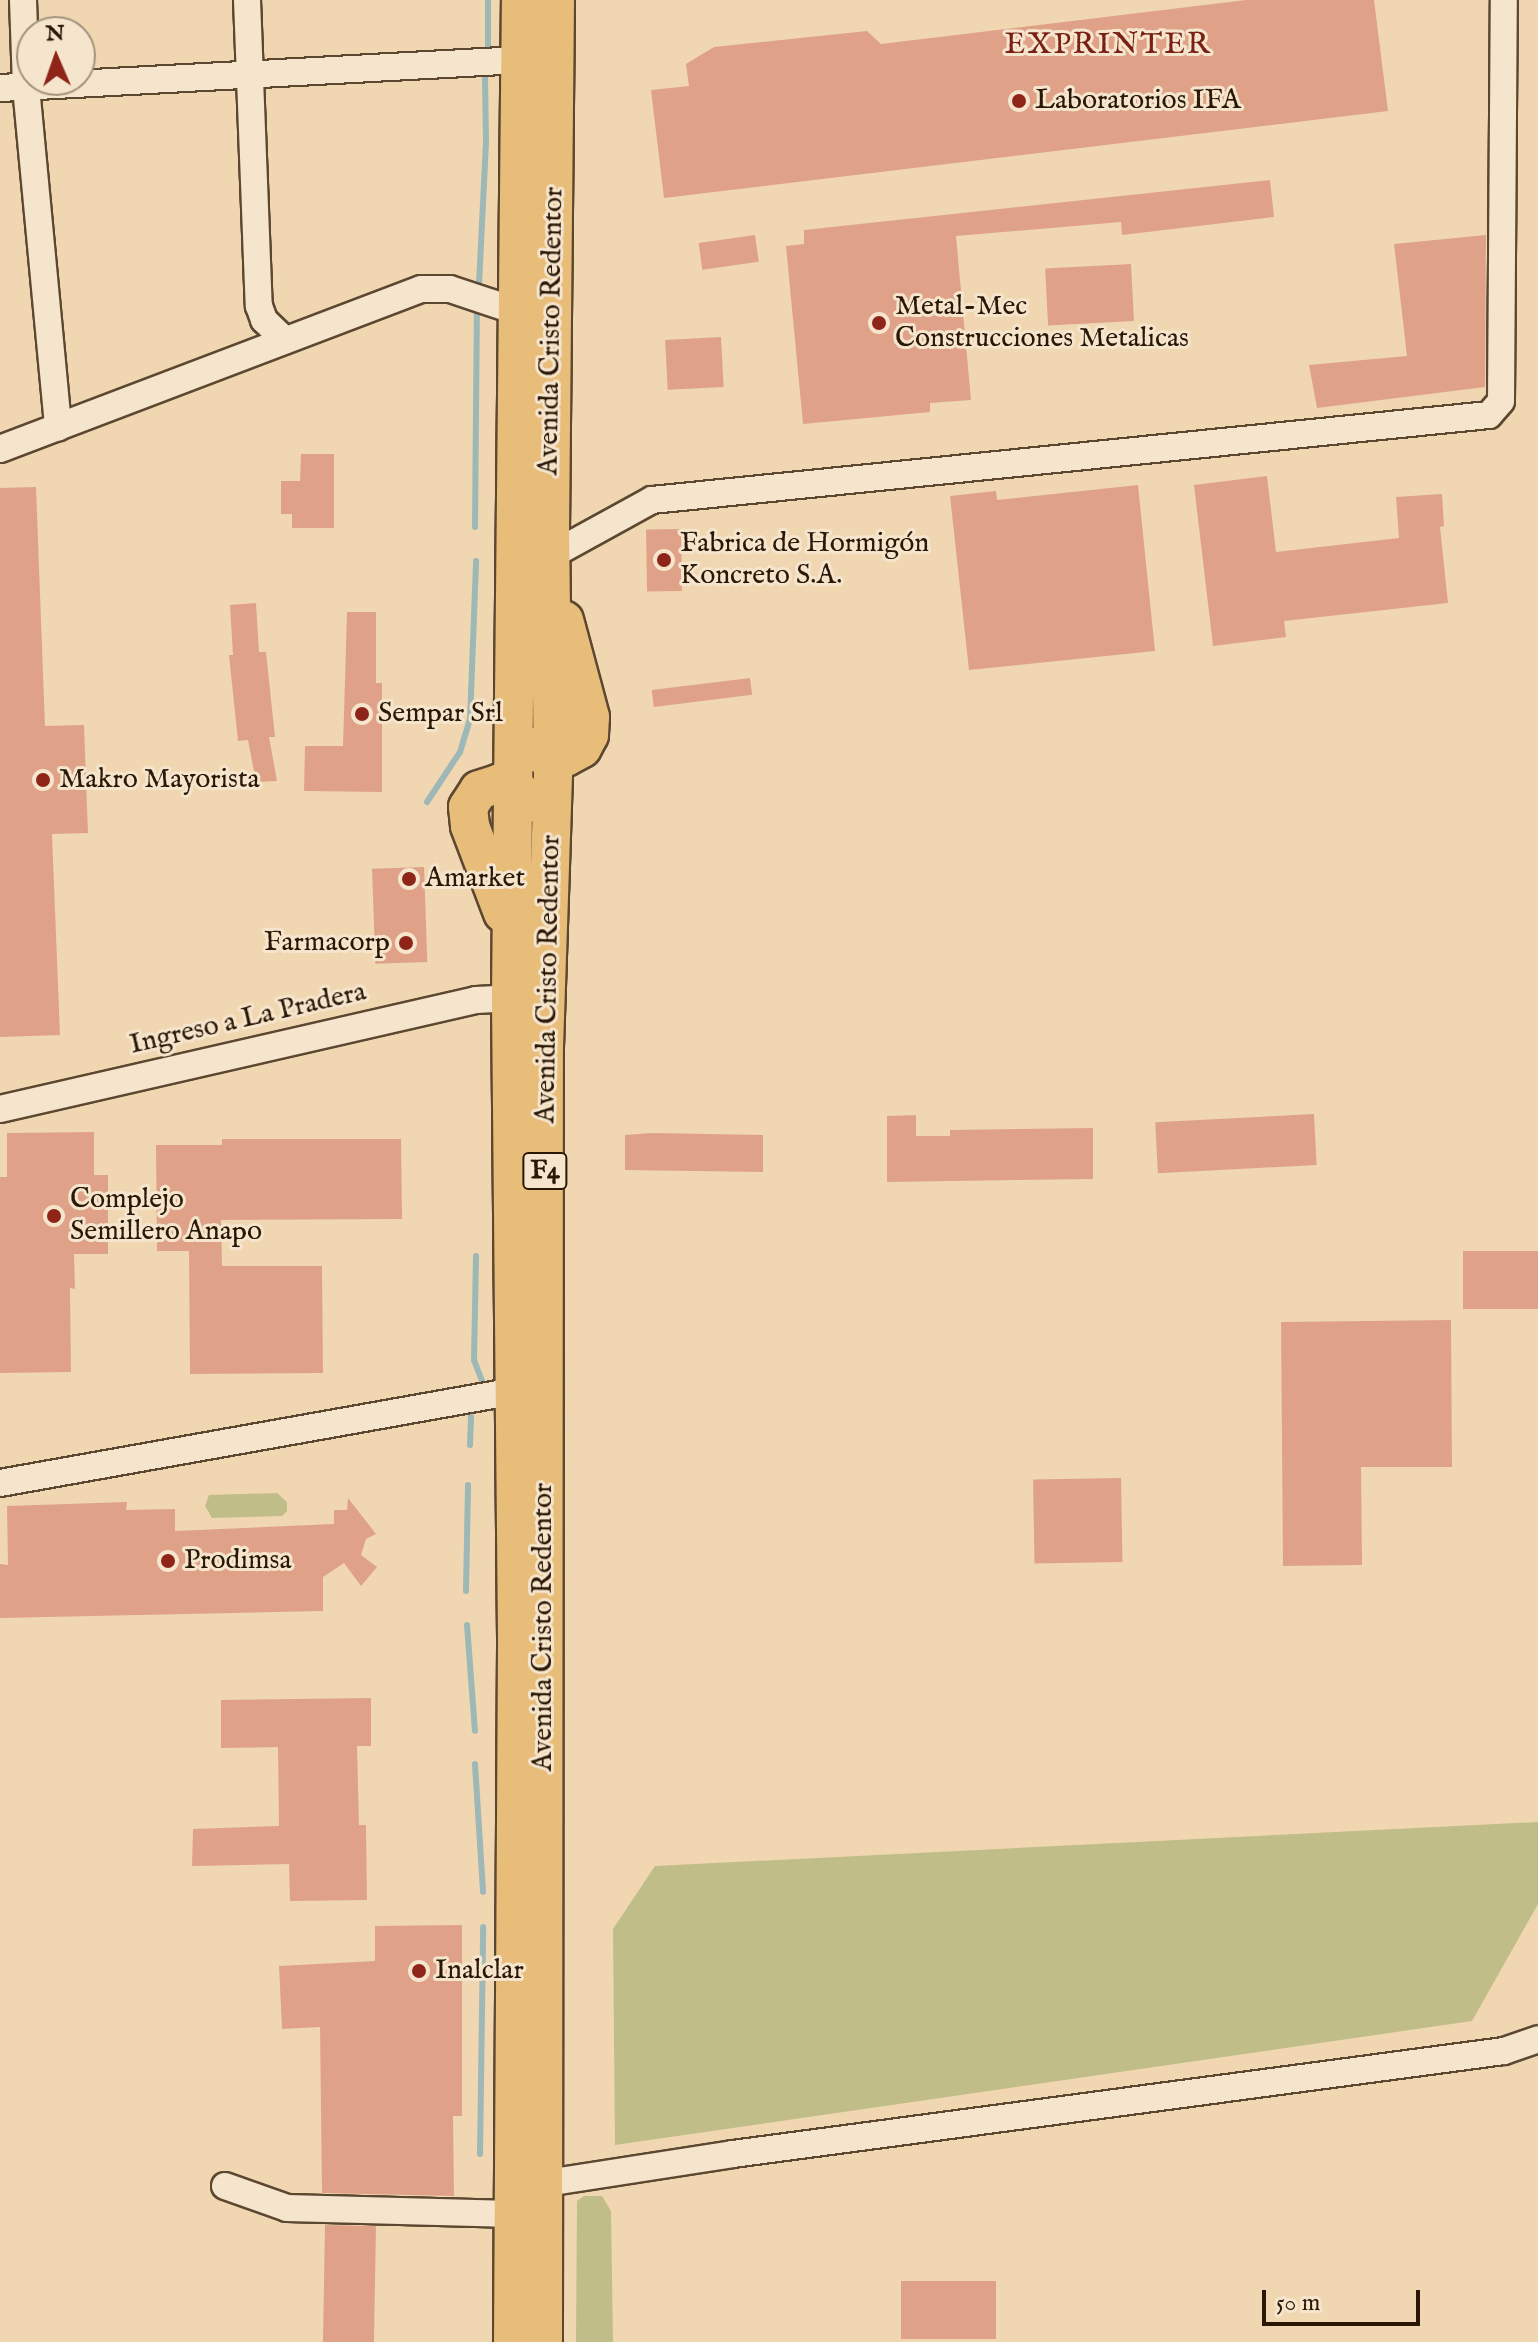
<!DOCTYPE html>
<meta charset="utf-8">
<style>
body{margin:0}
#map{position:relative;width:1538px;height:2342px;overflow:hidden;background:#f0d7b2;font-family:"IM FELL English",serif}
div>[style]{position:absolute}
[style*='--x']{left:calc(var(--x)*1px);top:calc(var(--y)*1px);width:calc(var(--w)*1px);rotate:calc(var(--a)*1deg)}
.green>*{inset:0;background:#c0bd88}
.stream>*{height:6px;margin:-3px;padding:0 3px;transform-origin:3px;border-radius:3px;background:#9eb7b7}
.building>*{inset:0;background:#dfa288;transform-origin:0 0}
.roads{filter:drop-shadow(2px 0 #5c4730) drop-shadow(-2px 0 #5c4730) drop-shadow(0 2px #5c4730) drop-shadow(0 -2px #5c4730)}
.minor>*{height:26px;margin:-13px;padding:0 13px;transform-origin:13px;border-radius:13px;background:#f5e5cd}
.highway>*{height:38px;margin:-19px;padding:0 19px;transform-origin:19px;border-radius:19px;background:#e8bc79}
.dots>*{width:22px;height:22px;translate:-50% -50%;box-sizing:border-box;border:4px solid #f5e5cd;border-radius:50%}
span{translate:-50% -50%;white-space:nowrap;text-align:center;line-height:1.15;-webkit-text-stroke:6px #f5e5cd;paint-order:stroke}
.shield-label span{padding:2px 6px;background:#f5e5cd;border:2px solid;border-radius:6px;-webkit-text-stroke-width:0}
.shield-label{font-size:26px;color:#2a1705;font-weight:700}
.poi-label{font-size:28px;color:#2a1705}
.left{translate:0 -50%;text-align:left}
.right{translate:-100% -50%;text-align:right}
.street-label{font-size:28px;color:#2a1705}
.neighbourhood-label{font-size:30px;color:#7a1f14;letter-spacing:2px}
.north{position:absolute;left:16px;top:16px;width:80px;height:80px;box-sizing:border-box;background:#f5e5cd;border:2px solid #a4937d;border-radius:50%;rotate:358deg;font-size:22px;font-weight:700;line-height:32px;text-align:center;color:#2a1705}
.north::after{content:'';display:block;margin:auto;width:28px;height:36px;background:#8f2418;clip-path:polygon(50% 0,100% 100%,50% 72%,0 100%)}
.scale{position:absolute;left:1262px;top:2290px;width:158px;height:36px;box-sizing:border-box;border:4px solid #2a1705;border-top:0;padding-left:10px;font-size:24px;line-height:28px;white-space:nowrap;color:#2a1705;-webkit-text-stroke:6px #f5e5cd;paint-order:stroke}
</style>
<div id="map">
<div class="green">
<div style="clip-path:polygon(277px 1493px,287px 1502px,287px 1511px,282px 1516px,212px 1518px,205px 1506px,209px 1495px)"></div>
<div style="clip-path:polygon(1538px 1822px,1538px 1904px,1472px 2021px,615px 2145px,613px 1929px,655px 1866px)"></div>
<div style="clip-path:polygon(584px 2196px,602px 2196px,611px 2211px,613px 2342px,576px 2342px,577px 2201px)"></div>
</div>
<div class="stream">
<div style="--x:488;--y:47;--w:47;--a:-90"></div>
<div style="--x:479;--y:285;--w:143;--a:-87.2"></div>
<div style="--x:486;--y:142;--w:64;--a:-90.9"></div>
<div style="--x:475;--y:527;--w:219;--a:-89.5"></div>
<div style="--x:427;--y:802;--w:60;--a:-56.6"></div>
<div style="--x:460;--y:752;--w:34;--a:-73"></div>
<div style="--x:470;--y:720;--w:159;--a:-87.8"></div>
<div style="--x:476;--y:1256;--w:104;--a:91.1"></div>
<div style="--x:474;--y:1360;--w:22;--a:69"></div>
<div style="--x:470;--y:1445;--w:28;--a:-88"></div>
<div style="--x:466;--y:1591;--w:106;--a:-88.9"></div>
<div style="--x:467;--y:1625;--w:106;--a:85.7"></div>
<div style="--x:475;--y:1764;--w:128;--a:86.4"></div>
<div style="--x:480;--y:2154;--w:227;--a:-89.2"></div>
</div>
<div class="building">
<div style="clip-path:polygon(1246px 0,1374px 0,1388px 111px,664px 198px,651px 90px,689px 86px,686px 64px,714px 47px,867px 31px,881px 44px)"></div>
<div style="clip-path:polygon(1270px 180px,1274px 217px,1122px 235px,1121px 222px,956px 236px,971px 400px,930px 403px,930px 412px,803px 424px,786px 246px,804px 244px,804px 230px)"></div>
<div style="left:755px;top:235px;width:27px;height:57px;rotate:82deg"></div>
<div style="clip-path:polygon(1486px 235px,1485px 387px,1317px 408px,1309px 365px,1407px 356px,1394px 244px)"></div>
<div style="left:1131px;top:264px;width:57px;height:86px;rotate:87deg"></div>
<div style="left:721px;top:337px;width:50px;height:56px;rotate:87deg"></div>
<div style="clip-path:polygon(301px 454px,334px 454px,334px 528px,292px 528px,292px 514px,281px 514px,281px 481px,300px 481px)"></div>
<div style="clip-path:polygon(1267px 476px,1276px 552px,1399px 538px,1396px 497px,1442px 494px,1444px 526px,1440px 527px,1448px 603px,1284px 621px,1286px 637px,1213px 646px,1194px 485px)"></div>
<div style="clip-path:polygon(1138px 485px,1155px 651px,969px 670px,950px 496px,996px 491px,997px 500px)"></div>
<div style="clip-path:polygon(36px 487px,45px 726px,84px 725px,88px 833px,52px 834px,60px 1035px,0 1037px,0 488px)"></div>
<div style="left:681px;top:529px;width:62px;height:35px;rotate:89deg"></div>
<div style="clip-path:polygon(256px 603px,259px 652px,266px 652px,275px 737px,269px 737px,277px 781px,256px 782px,248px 740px,238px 741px,229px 655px,233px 655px,230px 605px)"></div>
<div style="clip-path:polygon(347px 612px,376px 612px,376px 683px,382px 683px,382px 792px,304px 791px,305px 746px,343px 746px)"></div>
<div style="left:750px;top:678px;width:17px;height:99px;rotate:83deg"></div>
<div style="left:424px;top:867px;width:95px;height:52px;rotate:88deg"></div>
<div style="left:1314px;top:1114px;width:51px;height:159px;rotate:87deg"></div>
<div style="clip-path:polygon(916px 1115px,916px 1136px,950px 1136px,950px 1130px,1093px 1128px,1093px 1179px,887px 1182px,887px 1116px)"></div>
<div style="clip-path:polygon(94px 1132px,94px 1175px,108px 1175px,108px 1254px,74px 1254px,75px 1289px,70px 1288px,71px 1372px,0 1373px,0 1177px,7px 1177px,7px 1133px)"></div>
<div style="clip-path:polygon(652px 1133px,763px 1135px,763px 1172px,625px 1170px,625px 1135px)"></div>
<div style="clip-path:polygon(222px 1139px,401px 1139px,402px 1219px,221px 1220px,222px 1266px,322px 1266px,323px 1373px,190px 1374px,189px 1251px,157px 1251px,156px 1145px,222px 1145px)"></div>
<div style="left:1538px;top:1251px;width:58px;height:75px;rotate:90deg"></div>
<div style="clip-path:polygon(1451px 1320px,1452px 1467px,1361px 1467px,1362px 1565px,1283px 1566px,1281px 1322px)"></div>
<div style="left:1121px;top:1478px;width:84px;height:88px;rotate:89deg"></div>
<div style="clip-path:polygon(348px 1498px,376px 1534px,366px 1539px,361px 1555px,377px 1567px,361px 1586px,344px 1563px,323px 1577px,323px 1611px,0 1618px,0 1564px,8px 1565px,7px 1506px,127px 1502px,126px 1510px,175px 1509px,175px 1531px,334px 1524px,334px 1510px,347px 1510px)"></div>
<div style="clip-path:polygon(371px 1698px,371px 1746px,357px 1746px,359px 1825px,366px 1825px,367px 1900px,290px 1901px,289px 1864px,192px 1866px,193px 1829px,279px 1826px,278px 1747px,221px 1748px,221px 1700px)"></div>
<div style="clip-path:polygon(462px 1925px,462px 2116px,453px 2116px,454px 2196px,322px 2193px,320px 2027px,282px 2029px,279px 1966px,375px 1961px,375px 1926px)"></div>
<div style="left:325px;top:2225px;width:51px;height:117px;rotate:1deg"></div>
<div style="left:996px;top:2281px;width:58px;height:95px;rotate:90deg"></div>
</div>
<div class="roads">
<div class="minor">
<div style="--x:23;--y:0;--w:87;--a:88"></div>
<div style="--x:26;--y:87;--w:342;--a:84.6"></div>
<div style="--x:247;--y:0;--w:306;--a:87.8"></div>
<div style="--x:259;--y:306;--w:15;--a:70"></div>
<div style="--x:264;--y:320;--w:29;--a:44"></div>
<div style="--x:0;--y:88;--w:522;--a:-3.08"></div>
<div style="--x:0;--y:449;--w:450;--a:-20.8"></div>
<div style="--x:421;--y:289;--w:29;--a:0"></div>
<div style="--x:450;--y:289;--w:73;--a:18.4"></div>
<div style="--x:550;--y:556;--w:116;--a:-28.8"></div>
<div style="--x:652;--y:500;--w:841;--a:-5.8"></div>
<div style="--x:1489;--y:415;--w:18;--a:-49"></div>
<div style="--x:1501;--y:401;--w:401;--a:-89.6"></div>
<div style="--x:0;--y:1109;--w:488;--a:-12.9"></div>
<div style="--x:476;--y:1000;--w:35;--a:-3"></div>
<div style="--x:0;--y:1483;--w:523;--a:-10.13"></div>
<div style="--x:540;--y:2184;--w:195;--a:-8.8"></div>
<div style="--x:733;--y:2154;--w:778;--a:-7.61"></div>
<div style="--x:1504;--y:2051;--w:36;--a:-19"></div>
<div style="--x:225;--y:2186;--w:66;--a:19.5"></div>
<div style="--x:287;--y:2208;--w:226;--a:1.5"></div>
</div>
<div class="highway">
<div style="--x:531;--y:747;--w:9;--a:41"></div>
<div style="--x:538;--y:753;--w:28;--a:8"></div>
<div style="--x:566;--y:757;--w:18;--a:-29"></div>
<div style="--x:582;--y:748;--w:15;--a:-62"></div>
<div style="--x:589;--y:735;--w:18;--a:-87"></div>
<div style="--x:590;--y:717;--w:100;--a:-105"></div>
<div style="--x:503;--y:913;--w:93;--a:-110.8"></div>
<div style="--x:470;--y:826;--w:19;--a:-96"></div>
<div style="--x:468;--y:807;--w:20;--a:-57"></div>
<div style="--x:479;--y:790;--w:22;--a:-18"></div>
<div style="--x:500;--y:783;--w:13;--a:0"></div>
<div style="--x:513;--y:783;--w:25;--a:53"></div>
<div style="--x:513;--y:2342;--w:705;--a:-89.67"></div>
<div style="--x:517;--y:1637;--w:639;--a:-90.54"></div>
<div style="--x:511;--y:998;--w:998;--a:-89.43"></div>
<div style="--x:543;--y:2342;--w:1295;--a:-89.96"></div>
<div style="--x:544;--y:1047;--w:273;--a:-88.1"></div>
<div style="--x:553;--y:774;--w:243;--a:-90.7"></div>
<div style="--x:550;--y:531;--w:531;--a:-89.46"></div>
</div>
</div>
<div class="dots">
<div style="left:1019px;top:101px;background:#8f2418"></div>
<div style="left:879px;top:323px;background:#8f2418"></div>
<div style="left:664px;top:560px;background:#8f2418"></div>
<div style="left:362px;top:714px;background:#8f2418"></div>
<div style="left:43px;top:780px;background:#8f2418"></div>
<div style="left:409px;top:879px;background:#8f2418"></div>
<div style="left:406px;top:943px;background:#8f2418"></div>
<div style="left:54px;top:1216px;background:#8f2418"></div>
<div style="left:168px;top:1561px;background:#8f2418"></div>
<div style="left:419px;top:1971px;background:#8f2418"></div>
</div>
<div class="shield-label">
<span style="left:545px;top:1171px">F4</span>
</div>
<div class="poi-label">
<span class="left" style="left:1035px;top:101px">Laboratorios IFA</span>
<span class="left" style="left:895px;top:323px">Metal-Mec<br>Construcciones Metalicas</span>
<span class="left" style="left:680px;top:560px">Fabrica de Hormigón<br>Koncreto S.A.</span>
<span class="left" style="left:378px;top:714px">Sempar Srl</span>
<span class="left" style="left:59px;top:780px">Makro Mayorista</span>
<span class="left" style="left:425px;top:879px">Amarket</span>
<span class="right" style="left:390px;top:943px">Farmacorp</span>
<span class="left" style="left:70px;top:1216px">Complejo<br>Semillero Anapo</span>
<span class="left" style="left:184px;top:1561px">Prodimsa</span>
<span class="left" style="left:435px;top:1971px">Inalclar</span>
</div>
<div class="street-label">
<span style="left:552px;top:331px;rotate:-89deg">Avenida Cristo Redentor</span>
<span style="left:549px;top:979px;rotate:-89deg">Avenida Cristo Redentor</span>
<span style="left:248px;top:1019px;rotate:-13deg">Ingreso a La Pradera</span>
<span style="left:544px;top:1627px;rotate:-90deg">Avenida Cristo Redentor</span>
</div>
<div class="neighbourhood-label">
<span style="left:1108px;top:45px">EXPRINTER</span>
</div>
<div class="north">N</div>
<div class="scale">50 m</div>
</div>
